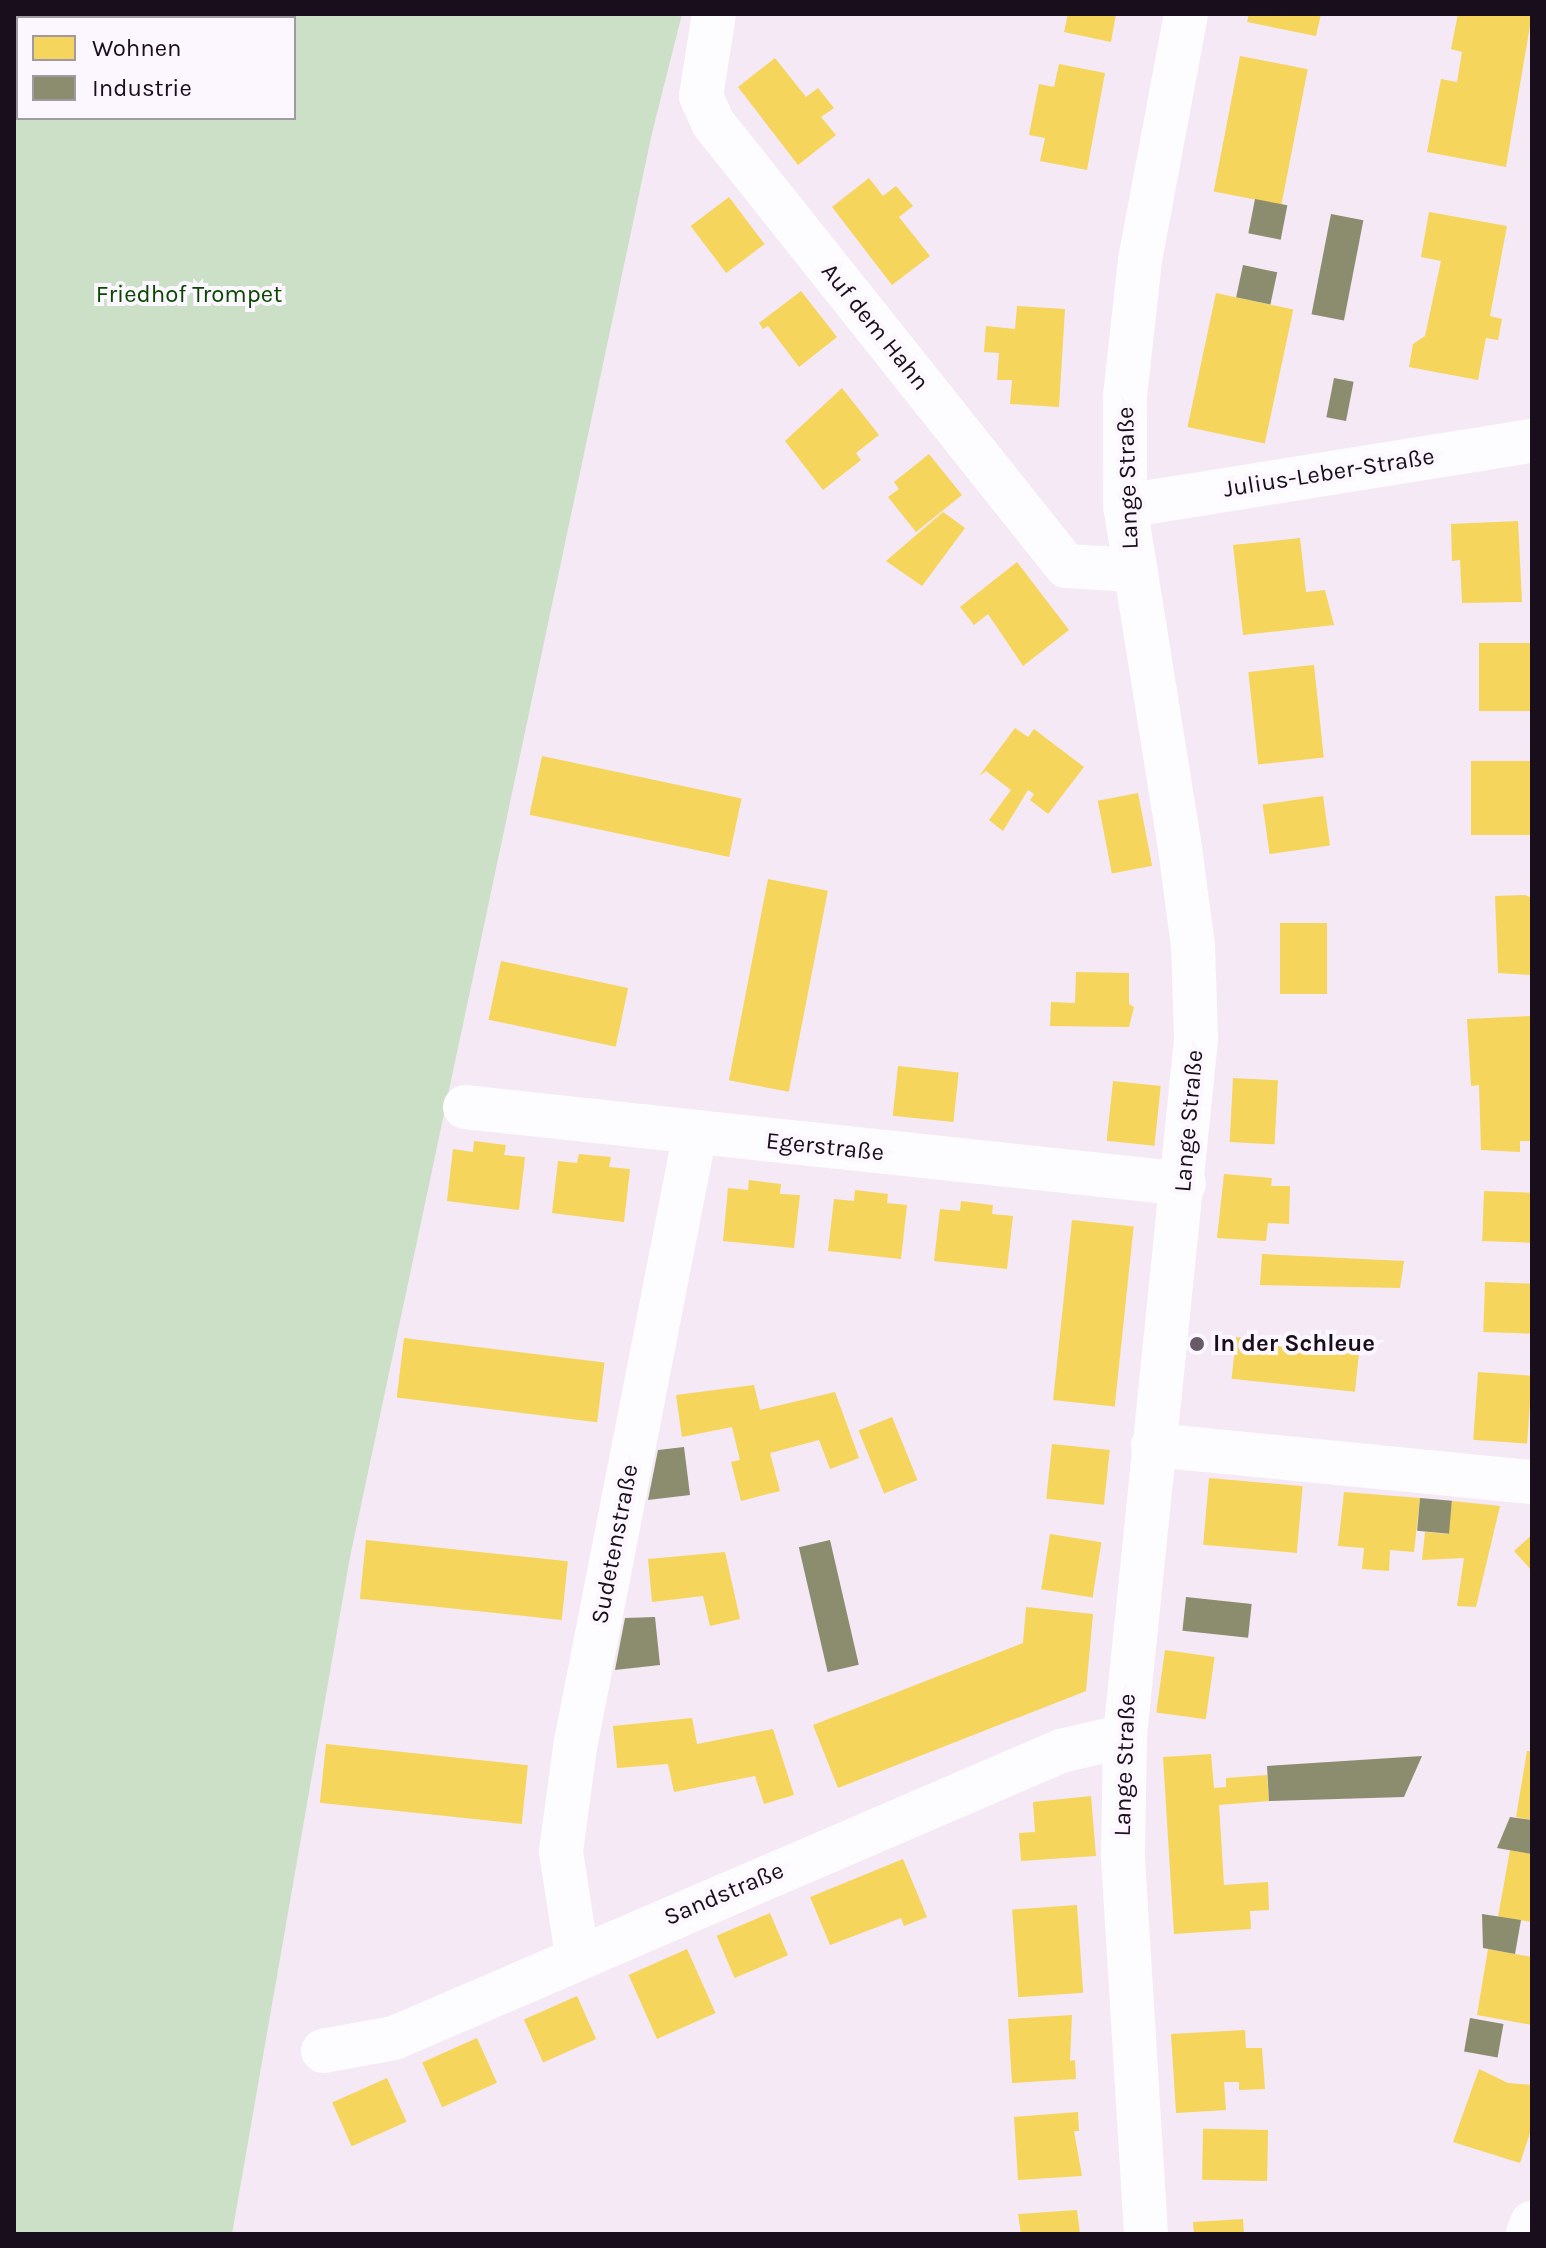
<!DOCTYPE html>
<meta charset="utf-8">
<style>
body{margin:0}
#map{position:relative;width:1546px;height:2248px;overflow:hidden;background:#f4e9f5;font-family:Karla,sans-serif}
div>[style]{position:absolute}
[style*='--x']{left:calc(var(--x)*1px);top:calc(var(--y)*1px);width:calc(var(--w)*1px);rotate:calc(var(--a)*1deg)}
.green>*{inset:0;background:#cbe0c6}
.homes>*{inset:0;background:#f6d55c;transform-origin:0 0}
.industry>*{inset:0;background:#8c8c6e;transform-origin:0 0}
.minor>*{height:44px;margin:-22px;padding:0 22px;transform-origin:22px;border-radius:22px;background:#fdfcfe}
.tertiary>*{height:44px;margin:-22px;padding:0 22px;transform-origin:22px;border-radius:22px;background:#fdfcfe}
.dots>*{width:22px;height:22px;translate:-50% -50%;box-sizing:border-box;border:4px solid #fcf6fe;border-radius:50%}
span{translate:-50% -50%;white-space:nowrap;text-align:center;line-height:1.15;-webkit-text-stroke:8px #fcf6fe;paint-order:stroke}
.park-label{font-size:24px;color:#0a4700}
.street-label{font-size:24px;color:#190e1b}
.poi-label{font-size:24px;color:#190e1b;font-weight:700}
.left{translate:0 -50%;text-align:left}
.frame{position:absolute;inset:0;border:16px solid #190e1b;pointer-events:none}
.legend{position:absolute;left:16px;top:16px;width:280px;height:104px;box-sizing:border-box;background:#fcf6fe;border:2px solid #a199a3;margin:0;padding:10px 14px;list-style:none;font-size:24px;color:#190e1b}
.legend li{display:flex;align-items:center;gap:16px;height:40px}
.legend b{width:40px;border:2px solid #a199a3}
</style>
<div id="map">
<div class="green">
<div style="clip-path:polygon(evenodd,14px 14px,682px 14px,652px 133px,350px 1557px,232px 2234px,14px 2234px,14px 14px,18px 18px,294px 18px,294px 118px,18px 118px,18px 18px)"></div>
</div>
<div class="homes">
<div style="clip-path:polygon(1068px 14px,1116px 14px,1111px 42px,1064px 32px)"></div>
<div style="clip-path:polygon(1249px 14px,1321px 14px,1316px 36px,1247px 22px)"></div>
<div style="clip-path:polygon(1458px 14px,1532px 14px,1506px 167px,1427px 152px,1441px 79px,1457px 82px,1462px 52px,1451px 49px)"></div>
<div style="left:1240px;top:56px;width:69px;height:138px;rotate:11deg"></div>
<div style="clip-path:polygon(775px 58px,806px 97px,818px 88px,834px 108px,821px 117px,836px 135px,798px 165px,738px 87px)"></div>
<div style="clip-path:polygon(1059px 64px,1105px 73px,1087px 170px,1040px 161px,1045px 138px,1029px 135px,1039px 84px,1054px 87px)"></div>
<div style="clip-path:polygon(869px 178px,883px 196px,896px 186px,913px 206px,899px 217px,930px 256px,892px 285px,832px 207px)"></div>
<div style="left:729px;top:197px;width:59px;height:48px;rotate:53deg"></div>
<div style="clip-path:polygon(1429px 212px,1507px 226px,1490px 316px,1502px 319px,1498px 340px,1486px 338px,1478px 380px,1409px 367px,1413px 344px,1425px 336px,1441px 261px,1421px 257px)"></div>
<div style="clip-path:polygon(801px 291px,837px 337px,799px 367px,768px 326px,763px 329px,759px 323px)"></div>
<div style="left:1216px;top:293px;width:79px;height:137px;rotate:12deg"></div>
<div style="clip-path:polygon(1017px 306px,1065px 309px,1059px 407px,1010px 404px,1012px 380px,997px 380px,999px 353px,984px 352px,986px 326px,1015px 329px)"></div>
<div style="clip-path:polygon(842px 388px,879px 435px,856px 453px,861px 460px,823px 490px,785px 441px)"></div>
<div style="clip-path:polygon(929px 454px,962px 495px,916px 532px,888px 497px,899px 489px,894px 482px)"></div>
<div style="clip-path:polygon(943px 512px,965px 528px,922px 586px,886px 561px)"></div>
<div style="clip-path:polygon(1518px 521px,1522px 602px,1462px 603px,1460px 560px,1452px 561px,1451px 524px)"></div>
<div style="clip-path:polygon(1300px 538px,1306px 592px,1325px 590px,1334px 625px,1243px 635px,1233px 545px)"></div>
<div style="clip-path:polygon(1017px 562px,1069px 630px,1023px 666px,988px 614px,974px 625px,960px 607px)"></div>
<div style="left:1532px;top:643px;width:68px;height:53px;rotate:90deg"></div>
<div style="left:1314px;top:665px;width:93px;height:66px;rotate:84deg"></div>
<div style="clip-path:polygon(1015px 728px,1028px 737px,1034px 729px,1084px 767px,1048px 814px,1030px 800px,1034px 794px,1028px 790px,1003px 831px,989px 820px,1011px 790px,986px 771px,979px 776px)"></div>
<div style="left:542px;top:756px;width:204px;height:60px;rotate:12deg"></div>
<div style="left:1532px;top:761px;width:74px;height:61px;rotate:90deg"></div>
<div style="left:1138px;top:793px;width:74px;height:41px;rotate:79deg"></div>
<div style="left:1323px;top:796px;width:50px;height:61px;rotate:82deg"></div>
<div style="left:768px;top:879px;width:61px;height:205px;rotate:11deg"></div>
<div style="clip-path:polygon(1525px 895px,1532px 898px,1532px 975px,1498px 973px,1495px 896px)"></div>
<div style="left:1327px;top:923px;width:71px;height:47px;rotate:90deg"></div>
<div style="left:501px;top:961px;width:130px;height:60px;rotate:12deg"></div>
<div style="clip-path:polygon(1076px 972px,1129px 973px,1129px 1004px,1134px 1007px,1129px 1027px,1050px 1026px,1051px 1002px,1075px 1003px)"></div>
<div style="clip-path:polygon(1532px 1016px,1532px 1141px,1520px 1141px,1520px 1152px,1481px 1150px,1479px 1085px,1471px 1086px,1467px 1019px)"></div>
<div style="left:898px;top:1066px;width:61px;height:50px;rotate:6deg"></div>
<div style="left:1233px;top:1078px;width:45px;height:64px;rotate:3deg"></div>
<div style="left:1113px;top:1081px;width:48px;height:60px;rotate:6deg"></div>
<div style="clip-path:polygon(474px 1141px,506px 1145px,504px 1155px,525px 1157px,519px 1210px,447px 1201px,453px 1149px,473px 1152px)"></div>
<div style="clip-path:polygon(579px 1154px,611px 1157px,609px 1167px,630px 1169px,624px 1222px,552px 1213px,558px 1161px,577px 1163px)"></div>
<div style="clip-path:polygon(1224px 1174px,1272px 1178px,1271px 1186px,1290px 1186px,1289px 1224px,1268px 1223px,1266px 1241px,1217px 1238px)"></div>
<div style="clip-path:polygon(749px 1180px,781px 1184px,780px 1194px,800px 1195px,794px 1248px,723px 1241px,728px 1188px,748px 1190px)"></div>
<div style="clip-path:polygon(855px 1190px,888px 1194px,887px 1203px,907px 1205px,901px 1259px,828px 1251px,834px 1199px,854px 1201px)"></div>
<div style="left:1484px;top:1191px;width:48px;height:50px;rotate:2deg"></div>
<div style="clip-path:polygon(961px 1201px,993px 1205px,992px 1214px,1013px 1216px,1007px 1269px,934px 1261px,940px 1209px,960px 1211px)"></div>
<div style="left:1072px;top:1220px;width:62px;height:181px;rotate:6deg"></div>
<div style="clip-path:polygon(1262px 1254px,1404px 1261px,1400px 1288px,1260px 1285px)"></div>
<div style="left:1485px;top:1282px;width:47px;height:50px;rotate:2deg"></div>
<div style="left:1236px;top:1337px;width:124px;height:42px;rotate:6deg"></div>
<div style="left:404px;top:1338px;width:202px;height:60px;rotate:7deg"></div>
<div style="left:1478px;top:1372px;width:54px;height:68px;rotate:4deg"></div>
<div style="clip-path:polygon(754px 1385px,760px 1410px,835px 1392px,859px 1458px,830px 1469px,819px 1440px,770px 1453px,780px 1491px,741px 1501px,731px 1462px,740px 1460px,732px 1427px,682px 1437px,676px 1395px)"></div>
<div style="left:892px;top:1417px;width:68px;height:36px;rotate:68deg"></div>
<div style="left:1052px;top:1444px;width:58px;height:55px;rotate:6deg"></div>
<div style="left:1209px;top:1478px;width:94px;height:67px;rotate:5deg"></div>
<div style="clip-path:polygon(1344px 1492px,1420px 1498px,1414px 1552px,1390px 1550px,1389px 1571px,1362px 1569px,1364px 1548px,1338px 1546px)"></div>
<div style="clip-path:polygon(1452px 1501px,1500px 1506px,1476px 1607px,1457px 1606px,1464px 1558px,1422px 1560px,1425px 1532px,1448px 1534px)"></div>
<div style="left:1050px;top:1534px;width:52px;height:56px;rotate:9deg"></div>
<div style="clip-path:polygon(1532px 1535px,1532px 1571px,1514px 1551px)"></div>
<div style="left:366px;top:1540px;width:203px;height:59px;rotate:6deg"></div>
<div style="clip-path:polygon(725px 1552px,740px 1619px,710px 1626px,703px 1596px,652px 1602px,648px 1559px)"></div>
<div style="clip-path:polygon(1026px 1607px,1093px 1614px,1086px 1691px,838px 1788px,813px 1725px,1023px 1643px)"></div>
<div style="left:1165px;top:1650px;width:50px;height:63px;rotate:8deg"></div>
<div style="clip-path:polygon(692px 1718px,697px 1744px,773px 1729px,794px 1795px,764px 1804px,755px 1776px,674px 1792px,668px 1764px,617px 1768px,613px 1726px)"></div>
<div style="left:326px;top:1744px;width:203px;height:59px;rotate:6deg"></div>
<div style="clip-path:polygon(1527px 1751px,1532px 1751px,1532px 1820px,1516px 1817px)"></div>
<div style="clip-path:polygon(1211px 1754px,1214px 1788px,1226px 1787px,1226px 1778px,1267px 1775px,1269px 1801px,1219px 1805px,1224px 1885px,1268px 1882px,1269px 1910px,1250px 1911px,1251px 1929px,1174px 1934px,1163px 1757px)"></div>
<div style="clip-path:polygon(1091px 1796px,1096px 1856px,1021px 1861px,1019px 1833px,1035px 1832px,1033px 1802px)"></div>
<div style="clip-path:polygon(1510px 1850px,1532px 1854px,1532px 1922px,1498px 1917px)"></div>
<div style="clip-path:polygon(903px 1859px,927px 1917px,904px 1926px,901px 1918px,830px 1945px,810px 1897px)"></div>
<div style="left:1077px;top:1905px;width:88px;height:65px;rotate:86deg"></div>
<div style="left:770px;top:1913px;width:46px;height:58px;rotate:67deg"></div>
<div style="left:687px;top:1949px;width:70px;height:64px;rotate:66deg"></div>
<div style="clip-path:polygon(1488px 1949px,1532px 1957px,1532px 2025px,1477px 2015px)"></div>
<div style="left:577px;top:1996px;width:47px;height:58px;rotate:66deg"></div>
<div style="clip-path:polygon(1072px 2015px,1070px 2061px,1075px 2060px,1076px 2079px,1012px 2083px,1008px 2019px)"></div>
<div style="clip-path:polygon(1245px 2030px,1246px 2048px,1262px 2048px,1265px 2089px,1239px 2090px,1239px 2082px,1224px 2082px,1226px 2110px,1176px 2113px,1171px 2034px)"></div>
<div style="left:477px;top:2038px;width:49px;height:60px;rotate:66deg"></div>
<div style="clip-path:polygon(1479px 2069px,1508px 2083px,1532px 2085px,1532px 2127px,1520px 2163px,1453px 2142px)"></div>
<div style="left:387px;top:2078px;width:48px;height:60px;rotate:66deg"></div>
<div style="clip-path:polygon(1078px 2112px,1079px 2131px,1074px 2131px,1082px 2176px,1018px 2180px,1014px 2117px)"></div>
<div style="left:1268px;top:2130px;width:51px;height:65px;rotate:91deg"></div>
<div style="clip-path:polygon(1077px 2210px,1080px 2234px,1021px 2234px,1018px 2214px)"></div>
<div style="clip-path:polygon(1243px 2219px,1244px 2234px,1194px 2234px,1193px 2222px)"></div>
</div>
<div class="industry">
<div style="left:1255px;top:199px;width:33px;height:35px;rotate:11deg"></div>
<div style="left:1331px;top:214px;width:33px;height:102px;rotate:11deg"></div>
<div style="left:1243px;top:265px;width:35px;height:33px;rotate:12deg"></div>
<div style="left:1334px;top:378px;width:20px;height:40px;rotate:11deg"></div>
<div style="clip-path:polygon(684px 1447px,690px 1495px,648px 1500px,658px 1450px)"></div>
<div style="left:1420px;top:1498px;width:32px;height:33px;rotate:5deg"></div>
<div style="left:830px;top:1540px;width:128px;height:32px;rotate:77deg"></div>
<div style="left:1186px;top:1597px;width:66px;height:34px;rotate:6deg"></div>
<div style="clip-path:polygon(655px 1617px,660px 1665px,615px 1670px,625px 1618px)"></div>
<div style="clip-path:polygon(1422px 1756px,1404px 1797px,1269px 1801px,1267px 1766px)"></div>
<div style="clip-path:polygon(1510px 1817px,1532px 1820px,1532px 1854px,1497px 1848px)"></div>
<div style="clip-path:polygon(1482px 1914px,1521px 1920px,1515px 1954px,1483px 1948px)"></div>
<div style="left:1470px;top:2018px;width:34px;height:34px;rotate:10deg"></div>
</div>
<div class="minor">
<div style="--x:714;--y:14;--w:83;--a:99"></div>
<div style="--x:701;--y:96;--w:30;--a:66"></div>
<div style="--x:713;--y:123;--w:566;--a:51.45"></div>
<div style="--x:1066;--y:566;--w:67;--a:3.4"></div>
<div style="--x:1125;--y:506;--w:412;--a:-9.1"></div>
<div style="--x:465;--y:1107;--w:723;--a:6.11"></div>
<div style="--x:1153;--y:1445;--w:381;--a:5.6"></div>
<div style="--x:577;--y:1956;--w:106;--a:-98.7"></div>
<div style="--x:561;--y:1851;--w:105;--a:-82.3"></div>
<div style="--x:575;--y:1747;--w:626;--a:-78.94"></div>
<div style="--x:323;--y:2051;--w:72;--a:-10.4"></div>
<div style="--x:394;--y:2038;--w:726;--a:-23.28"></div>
<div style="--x:1061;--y:1751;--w:66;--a:-13.2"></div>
<div style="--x:1528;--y:2234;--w:12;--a:-70"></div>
</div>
<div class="tertiary">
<div style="--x:1146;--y:2234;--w:381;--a:-93.5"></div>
<div style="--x:1123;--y:1854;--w:118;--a:-89"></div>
<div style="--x:1125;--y:1736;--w:701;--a:-84.18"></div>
<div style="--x:1196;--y:1039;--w:93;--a:-91.8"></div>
<div style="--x:1193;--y:946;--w:99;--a:-97.6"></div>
<div style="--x:1180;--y:848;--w:346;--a:-99.1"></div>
<div style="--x:1125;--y:506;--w:110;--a:-90"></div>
<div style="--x:1125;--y:396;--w:137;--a:-83.7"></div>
<div style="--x:1140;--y:260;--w:250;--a:-79.4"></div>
</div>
<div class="dots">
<div style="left:1197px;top:1344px;background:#665b67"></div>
</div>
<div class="park-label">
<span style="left:189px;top:295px">Friedhof Trompet</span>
</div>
<div class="street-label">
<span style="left:875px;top:327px;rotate:51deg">Auf dem Hahn</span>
<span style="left:1329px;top:473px;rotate:-9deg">Julius-Leber-Straße</span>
<span style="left:1128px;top:478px;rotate:-92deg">Lange Straße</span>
<span style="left:1189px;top:1121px;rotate:-85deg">Lange Straße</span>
<span style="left:825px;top:1147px;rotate:6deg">Egerstraße</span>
<span style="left:615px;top:1544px;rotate:-79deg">Sudetenstraße</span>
<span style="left:1125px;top:1765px;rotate:-88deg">Lange Straße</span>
<span style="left:724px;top:1894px;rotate:-23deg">Sandstraße</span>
</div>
<div class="poi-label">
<span class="left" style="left:1213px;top:1344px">In der Schleue</span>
</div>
<div class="frame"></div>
<ul class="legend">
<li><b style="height:22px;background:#f6d55c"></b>Wohnen</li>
<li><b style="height:22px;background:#8c8c6e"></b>Industrie</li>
</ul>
</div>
